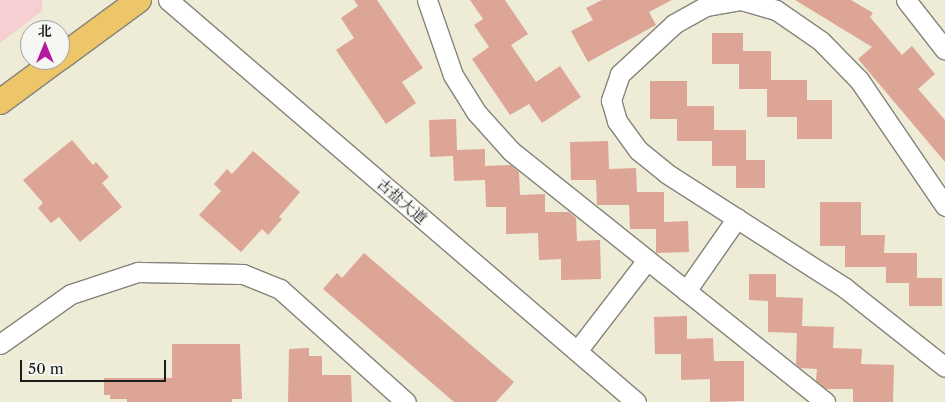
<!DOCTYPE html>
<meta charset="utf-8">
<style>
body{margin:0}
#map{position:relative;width:945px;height:402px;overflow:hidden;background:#eeebd7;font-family:"Libre Caslon Text","Noto Serif SC",serif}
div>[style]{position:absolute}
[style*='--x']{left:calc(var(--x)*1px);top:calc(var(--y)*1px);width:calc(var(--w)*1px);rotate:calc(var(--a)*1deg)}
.built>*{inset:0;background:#f7cfd3}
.building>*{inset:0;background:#dda595}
.roads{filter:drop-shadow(1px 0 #85847a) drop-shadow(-1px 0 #85847a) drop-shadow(0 1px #85847a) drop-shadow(0 -1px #85847a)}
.minor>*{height:19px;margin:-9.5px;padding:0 9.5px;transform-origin:9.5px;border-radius:9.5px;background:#fff}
.major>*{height:24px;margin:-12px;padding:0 12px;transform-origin:12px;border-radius:12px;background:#ecc669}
span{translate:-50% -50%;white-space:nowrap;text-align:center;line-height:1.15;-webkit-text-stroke:4px #f6f6f2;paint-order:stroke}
.street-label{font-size:15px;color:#1c1c1c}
.north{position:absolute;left:20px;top:20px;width:50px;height:50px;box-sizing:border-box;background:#f6f6f2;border:1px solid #9f9f9c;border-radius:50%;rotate:0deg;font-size:14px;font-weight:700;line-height:20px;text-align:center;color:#1c1c1c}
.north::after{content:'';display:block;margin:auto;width:18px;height:22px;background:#b5179e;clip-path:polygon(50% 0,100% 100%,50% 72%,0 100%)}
.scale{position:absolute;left:20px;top:360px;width:146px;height:22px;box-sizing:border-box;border:2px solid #1c1c1c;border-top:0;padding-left:6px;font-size:15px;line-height:18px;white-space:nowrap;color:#1c1c1c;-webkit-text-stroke:4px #f6f6f2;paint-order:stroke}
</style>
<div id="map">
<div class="built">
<div style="clip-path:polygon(0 0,42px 0,42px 11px,0 43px)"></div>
</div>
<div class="building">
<div style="clip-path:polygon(354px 0,377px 0,423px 68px,402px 82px,416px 103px,386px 124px,336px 50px,354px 38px,341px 18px,358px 6px)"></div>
<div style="clip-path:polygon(470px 0,505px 0,528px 34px,511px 45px,536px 82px,560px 66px,581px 97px,542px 123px,529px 104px,510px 115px,472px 59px,489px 47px,474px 25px,483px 19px)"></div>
<div style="clip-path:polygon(602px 0,672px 0,649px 12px,656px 25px,588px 62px,571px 31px,593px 20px,586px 8px)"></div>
<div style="clip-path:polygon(795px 0,851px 0,873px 13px,870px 17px,902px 55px,912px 46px,935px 74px,918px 89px,945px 120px,945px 162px,858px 59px,872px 47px)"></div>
<div style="clip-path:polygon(712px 33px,743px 33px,743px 51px,771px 51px,771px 80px,807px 80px,807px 100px,832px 100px,832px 139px,797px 139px,797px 117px,767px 117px,767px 89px,739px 89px,739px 64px,712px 64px)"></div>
<div style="clip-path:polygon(650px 81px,687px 81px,687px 106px,714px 106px,714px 130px,746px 130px,746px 160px,765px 160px,765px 188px,736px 188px,736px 166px,712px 166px,712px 141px,677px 141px,677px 119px,650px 119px)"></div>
<div style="clip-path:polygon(456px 119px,457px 150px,485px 149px,485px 166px,511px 165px,519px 172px,520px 195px,545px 194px,545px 212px,569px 212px,576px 218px,577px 241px,600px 240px,601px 279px,561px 280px,561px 259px,539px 260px,538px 233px,506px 234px,506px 207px,486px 207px,485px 180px,454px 181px,453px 156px,430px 157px,429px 120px)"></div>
<div style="clip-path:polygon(72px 140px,93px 165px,96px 162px,109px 177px,102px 183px,122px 207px,80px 242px,59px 217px,51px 223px,38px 208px,43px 203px,23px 180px)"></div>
<div style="clip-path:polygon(608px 141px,609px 169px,636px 168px,637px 192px,664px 192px,664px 222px,688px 221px,689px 252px,656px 253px,656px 229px,630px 229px,629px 205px,597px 205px,596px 180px,571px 180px,570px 142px)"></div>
<div style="clip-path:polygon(253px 151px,300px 192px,279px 217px,282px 219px,268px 235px,262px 229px,241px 252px,199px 215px,221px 191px,214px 184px,227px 169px,232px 174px)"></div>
<div style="clip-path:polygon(820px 202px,861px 202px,861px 235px,885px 235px,884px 253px,917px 253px,917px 278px,942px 278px,942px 306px,909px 306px,909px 283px,886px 283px,886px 267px,845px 267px,845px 246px,820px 246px)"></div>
<div style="clip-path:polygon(364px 253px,514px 382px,496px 402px,454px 402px,323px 289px,337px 273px,342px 278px)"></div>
<div style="clip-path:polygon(749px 274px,776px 274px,776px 297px,803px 298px,802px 326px,834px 327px,833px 348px,862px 349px,861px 364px,894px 365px,893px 402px,853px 402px,853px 389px,826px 389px,816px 381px,817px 369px,800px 368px,796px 364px,797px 333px,768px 332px,768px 301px,749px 300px)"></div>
<div style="clip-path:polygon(687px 316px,687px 339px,713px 338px,714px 361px,744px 361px,744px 401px,710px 402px,710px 379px,681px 380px,681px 354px,655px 354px,654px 317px)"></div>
<div style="clip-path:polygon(172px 344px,240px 344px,242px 399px,232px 399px,232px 402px,127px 402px,127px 399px,110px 399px,110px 395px,104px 395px,104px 378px,172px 378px)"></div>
<div style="clip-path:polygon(309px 348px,309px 356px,322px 356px,322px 375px,351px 375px,352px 402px,288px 402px,289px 349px)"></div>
</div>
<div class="roads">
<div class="minor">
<div style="--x:168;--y:0;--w:617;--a:40.66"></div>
<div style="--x:427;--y:0;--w:79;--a:70.9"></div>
<div style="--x:453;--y:75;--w:44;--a:58.1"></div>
<div style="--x:476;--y:112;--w:52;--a:48.1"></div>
<div style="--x:511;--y:151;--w:402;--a:38.6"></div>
<div style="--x:906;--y:0;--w:63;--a:52"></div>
<div style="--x:945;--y:206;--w:153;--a:-124.3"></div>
<div style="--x:859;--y:80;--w:54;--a:-134.3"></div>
<div style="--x:821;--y:41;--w:55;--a:-145.4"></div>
<div style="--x:776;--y:10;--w:36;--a:-164"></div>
<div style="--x:741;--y:0;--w:36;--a:170"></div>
<div style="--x:706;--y:6;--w:37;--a:151"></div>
<div style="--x:674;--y:24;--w:74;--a:137.2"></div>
<div style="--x:620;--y:74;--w:28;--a:109"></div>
<div style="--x:611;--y:100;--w:22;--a:74"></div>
<div style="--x:617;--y:121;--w:36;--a:54"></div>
<div style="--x:638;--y:150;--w:36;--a:39"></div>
<div style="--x:666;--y:173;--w:213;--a:32.7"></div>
<div style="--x:845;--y:288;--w:127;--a:38.3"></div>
<div style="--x:686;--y:291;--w:89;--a:-55.1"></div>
<div style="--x:0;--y:344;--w:87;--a:-35.2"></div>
<div style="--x:71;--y:294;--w:71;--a:-18.2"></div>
<div style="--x:138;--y:272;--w:105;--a:1.1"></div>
<div style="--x:243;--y:274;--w:40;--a:22"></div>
<div style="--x:280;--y:289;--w:169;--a:41.9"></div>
<div style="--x:577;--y:351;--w:115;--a:-52.4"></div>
</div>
<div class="major">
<div style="--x:60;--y:58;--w:98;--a:-36.3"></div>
<div style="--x:0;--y:102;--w:71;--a:-36.4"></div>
</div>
</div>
<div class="street-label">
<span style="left:402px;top:201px;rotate:41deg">古盐大道</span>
</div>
<div class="north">北</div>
<div class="scale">50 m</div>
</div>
